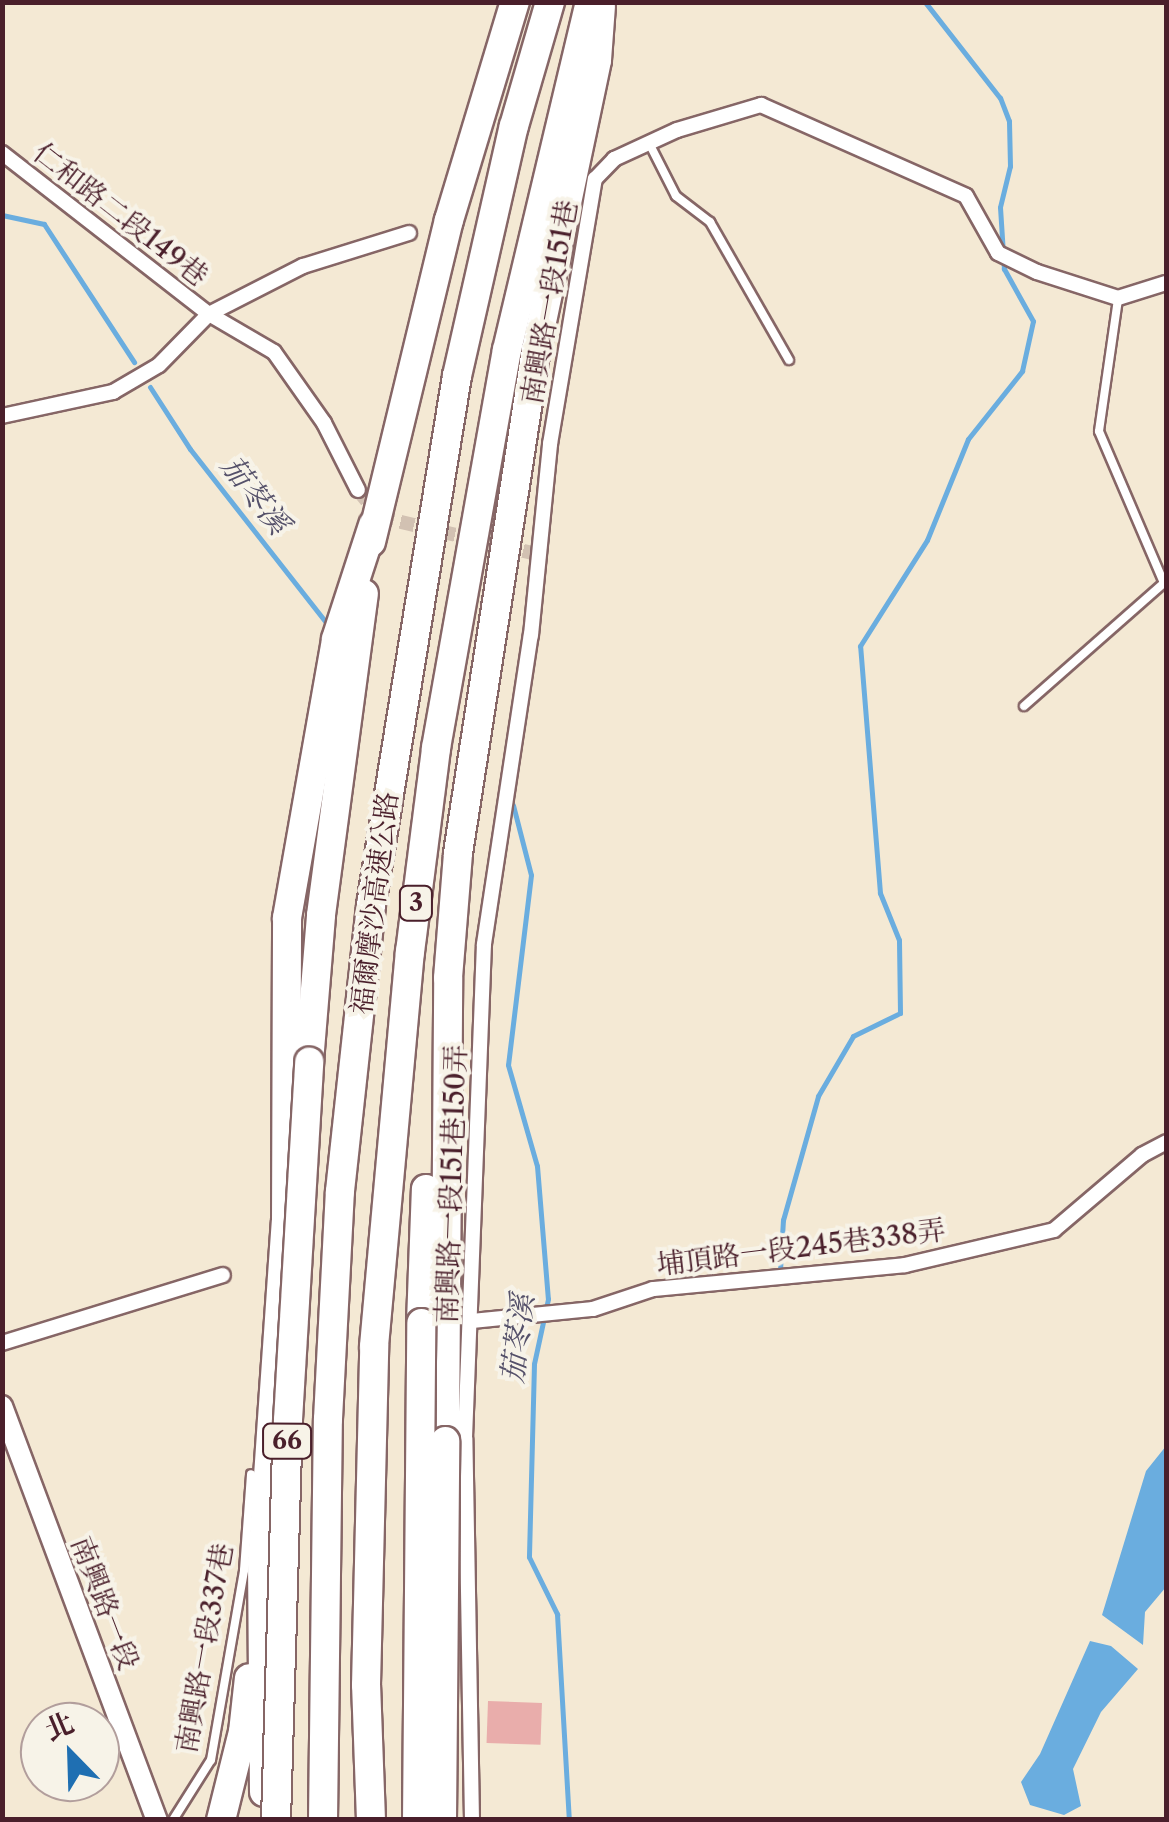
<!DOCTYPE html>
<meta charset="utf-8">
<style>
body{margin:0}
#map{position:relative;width:1169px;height:1822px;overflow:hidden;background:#f4e9d4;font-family:"Libre Caslon Text","Noto Serif TC",serif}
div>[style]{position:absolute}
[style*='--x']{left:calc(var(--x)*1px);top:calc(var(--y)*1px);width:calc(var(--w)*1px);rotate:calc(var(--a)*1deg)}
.water>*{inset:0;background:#6aaddf}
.stream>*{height:5px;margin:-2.5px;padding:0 2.5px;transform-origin:2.5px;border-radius:2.5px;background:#6aaddf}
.building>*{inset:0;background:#e9adab;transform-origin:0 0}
.street-tunnel>*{height:14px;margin-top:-7px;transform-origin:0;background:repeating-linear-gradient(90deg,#d2c1b2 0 14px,transparent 0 21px)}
.roads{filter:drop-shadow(2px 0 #866666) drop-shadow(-2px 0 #866666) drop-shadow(0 2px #866666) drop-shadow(0 -2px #866666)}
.lane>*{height:8px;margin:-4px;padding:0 4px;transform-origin:4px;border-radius:4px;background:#fff}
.street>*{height:14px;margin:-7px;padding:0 7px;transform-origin:7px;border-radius:7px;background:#fff}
.secondary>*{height:20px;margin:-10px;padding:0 10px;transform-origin:10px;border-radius:10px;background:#fff}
.highway>*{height:28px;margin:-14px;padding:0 14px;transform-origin:14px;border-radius:14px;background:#fff}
.bridges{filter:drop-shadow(2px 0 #866666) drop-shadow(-2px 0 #866666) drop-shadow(0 2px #866666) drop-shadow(0 -2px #866666)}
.highway-bridge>*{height:28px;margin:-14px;padding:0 14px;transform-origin:14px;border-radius:14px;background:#fff}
span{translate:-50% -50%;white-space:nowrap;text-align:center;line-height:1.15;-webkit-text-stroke:8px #f7f3e8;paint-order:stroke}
.shield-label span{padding:2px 8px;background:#f7f3e8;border:2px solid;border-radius:8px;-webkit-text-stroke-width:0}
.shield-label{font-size:25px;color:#4a1f2b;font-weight:700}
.street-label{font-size:28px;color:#4a1f2b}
.water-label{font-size:30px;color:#55516a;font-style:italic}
.frame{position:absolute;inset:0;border:5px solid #4a1f2b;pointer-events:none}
.north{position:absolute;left:20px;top:1702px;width:100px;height:100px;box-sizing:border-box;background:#f7f3e8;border:2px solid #b29e9c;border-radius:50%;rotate:337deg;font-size:28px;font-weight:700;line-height:40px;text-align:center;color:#4a1f2b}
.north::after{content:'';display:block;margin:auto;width:35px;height:45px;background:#1f6fb2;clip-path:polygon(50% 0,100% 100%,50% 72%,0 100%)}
</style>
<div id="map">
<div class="water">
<div style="clip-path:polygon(1166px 1446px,1166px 1587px,1145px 1612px,1143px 1645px,1102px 1615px,1146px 1471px)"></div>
<div style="clip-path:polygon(1090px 1641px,1111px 1646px,1138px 1669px,1101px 1712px,1073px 1769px,1081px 1806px,1064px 1815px,1030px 1805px,1021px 1782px,1040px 1754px)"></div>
</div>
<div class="stream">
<div style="--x:2;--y:215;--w:43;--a:12.1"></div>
<div style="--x:44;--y:224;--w:165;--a:56.9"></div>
<div style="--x:150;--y:387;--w:74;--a:57.2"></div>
<div style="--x:190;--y:449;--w:225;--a:51.9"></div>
<div style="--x:513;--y:805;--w:72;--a:75.6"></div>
<div style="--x:531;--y:875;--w:191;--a:96.9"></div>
<div style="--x:508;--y:1065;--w:105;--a:74"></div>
<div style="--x:537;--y:1166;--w:133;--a:85.3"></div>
<div style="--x:548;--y:1299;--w:66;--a:102.2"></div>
<div style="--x:534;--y:1364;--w:193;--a:91.5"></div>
<div style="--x:529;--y:1557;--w:64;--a:63.8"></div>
<div style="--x:557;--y:1614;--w:206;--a:86.7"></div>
<div style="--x:780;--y:1270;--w:50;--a:-86.6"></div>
<div style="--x:783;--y:1220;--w:129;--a:-74.2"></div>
<div style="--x:818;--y:1096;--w:69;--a:-59.7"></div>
<div style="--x:853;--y:1036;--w:52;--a:-26.1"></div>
<div style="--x:900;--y:1013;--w:73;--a:-90.8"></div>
<div style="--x:899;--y:940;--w:51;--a:-112"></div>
<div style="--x:880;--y:893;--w:248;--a:-94.6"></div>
<div style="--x:860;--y:646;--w:125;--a:-57.7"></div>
<div style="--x:927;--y:540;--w:109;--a:-67.9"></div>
<div style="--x:968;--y:439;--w:87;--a:-51.5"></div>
<div style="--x:1022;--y:371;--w:51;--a:-77.6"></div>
<div style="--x:1033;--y:321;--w:60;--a:-119.1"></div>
<div style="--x:1004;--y:269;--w:62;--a:-93.7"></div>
<div style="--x:1000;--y:207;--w:42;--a:-76.3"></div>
<div style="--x:1010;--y:166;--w:45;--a:-91.3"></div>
<div style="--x:1009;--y:121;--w:25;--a:-111"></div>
<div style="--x:1000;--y:98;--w:122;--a:-128"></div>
</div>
<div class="building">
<div style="left:488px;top:1701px;width:54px;height:42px;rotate:2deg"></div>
</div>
<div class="street-tunnel">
<div style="--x:358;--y:490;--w:35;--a:51"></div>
<div style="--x:380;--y:517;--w:161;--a:13.3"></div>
</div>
<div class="roads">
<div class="lane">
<div style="--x:649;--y:143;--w:59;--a:63"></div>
<div style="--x:676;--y:196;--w:43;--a:37.4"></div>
<div style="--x:710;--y:222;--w:159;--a:60.2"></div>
<div style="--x:1024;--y:706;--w:186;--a:-41.3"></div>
<div style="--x:1164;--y:583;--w:165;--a:-113.2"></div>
<div style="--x:1099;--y:431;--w:133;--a:-81.8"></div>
<div style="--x:173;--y:1820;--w:71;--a:-57.7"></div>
<div style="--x:211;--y:1760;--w:193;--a:-80.1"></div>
<div style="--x:244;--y:1570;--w:96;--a:-85.8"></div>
</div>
<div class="street">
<div style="--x:2;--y:153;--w:262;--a:37.9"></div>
<div style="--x:209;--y:314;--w:106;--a:-27.1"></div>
<div style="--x:303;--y:266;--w:111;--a:-17.3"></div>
<div style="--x:2;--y:416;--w:114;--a:-12.2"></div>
<div style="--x:113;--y:392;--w:53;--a:-30.4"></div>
<div style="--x:159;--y:365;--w:71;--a:-45.6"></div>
<div style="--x:209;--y:314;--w:75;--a:30.3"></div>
<div style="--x:274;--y:352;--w:87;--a:54.8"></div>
<div style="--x:324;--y:423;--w:75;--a:63.1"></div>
<div style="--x:472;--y:1321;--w:122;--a:-5.7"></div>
<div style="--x:593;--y:1309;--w:63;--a:-18.4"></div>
<div style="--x:653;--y:1289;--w:253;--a:-5.4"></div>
<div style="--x:905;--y:1265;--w:153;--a:-13.2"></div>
<div style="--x:1054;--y:1230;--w:116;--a:-40.4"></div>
<div style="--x:1142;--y:1155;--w:27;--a:-28"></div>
<div style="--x:2;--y:1343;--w:231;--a:-17.1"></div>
<div style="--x:472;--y:1820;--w:382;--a:-91"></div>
<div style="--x:465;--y:1438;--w:494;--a:-87.8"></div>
<div style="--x:484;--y:944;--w:313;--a:-81.4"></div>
<div style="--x:531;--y:635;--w:192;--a:-84.3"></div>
<div style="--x:550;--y:444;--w:269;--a:-80.4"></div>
<div style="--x:595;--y:179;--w:28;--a:-46"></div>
<div style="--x:614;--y:159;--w:69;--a:-24.7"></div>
<div style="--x:677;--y:130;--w:88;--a:-16.6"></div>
<div style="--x:761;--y:105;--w:224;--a:23.9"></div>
<div style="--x:966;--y:196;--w:65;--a:60.7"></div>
<div style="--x:998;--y:253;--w:43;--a:26"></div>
<div style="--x:1037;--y:272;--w:85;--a:17.8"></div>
<div style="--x:1118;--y:298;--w:50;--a:-17.4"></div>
</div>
<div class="secondary">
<div style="--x:2;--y:1406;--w:442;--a:69.5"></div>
</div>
<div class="highway">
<div style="--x:371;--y:542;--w:331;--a:-76.4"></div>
<div style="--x:449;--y:220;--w:228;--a:-73.2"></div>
<div style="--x:309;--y:1062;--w:147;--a:-85.3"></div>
<div style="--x:321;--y:915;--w:324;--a:-82.4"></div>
<div style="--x:421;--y:1323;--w:134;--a:-87.9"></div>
<div style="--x:445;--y:1441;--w:463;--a:-89.6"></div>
<div style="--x:448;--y:978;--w:125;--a:-85.4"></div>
<div style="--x:458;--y:853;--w:509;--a:-81.19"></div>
<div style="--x:536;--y:350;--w:296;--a:-78.1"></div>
<div style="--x:597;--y:60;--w:54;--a:-85.8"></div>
<div style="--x:264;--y:1792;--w:230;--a:-90.5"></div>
<div style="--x:262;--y:1562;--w:341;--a:-86"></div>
<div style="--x:286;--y:1222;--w:304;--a:-89.8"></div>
<div style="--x:287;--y:918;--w:283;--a:-80"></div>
<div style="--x:336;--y:639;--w:120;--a:-72"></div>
<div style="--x:221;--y:1820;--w:91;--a:-76"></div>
<div style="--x:243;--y:1732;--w:54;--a:-83.7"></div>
<div style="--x:323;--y:1820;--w:401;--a:-89.3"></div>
<div style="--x:328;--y:1419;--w:228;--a:-87"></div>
<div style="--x:340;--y:1191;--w:288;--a:-83.8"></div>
<div style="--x:371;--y:905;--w:536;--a:-80.77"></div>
<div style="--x:457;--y:376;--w:256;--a:-77.2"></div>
<div style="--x:514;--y:126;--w:129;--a:-73.8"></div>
<div style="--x:371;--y:1820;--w:135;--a:-92.1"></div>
<div style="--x:366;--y:1685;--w:339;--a:-88.6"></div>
<div style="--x:374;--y:1346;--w:396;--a:-84.8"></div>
<div style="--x:410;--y:952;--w:206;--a:-82.7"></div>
<div style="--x:436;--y:748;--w:404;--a:-79.9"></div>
<div style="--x:507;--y:350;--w:358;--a:-76.6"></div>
</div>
</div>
<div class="bridges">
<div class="highway-bridge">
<div style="--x:276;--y:1820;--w:400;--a:-88.3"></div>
<div style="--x:288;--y:1420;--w:359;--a:-86.6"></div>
<div style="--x:417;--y:1820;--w:497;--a:-89.5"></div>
<div style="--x:442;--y:1820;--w:379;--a:-89.5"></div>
</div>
</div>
<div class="shield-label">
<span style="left:416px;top:903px">3</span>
<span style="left:287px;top:1441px">66</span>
</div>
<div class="street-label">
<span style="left:121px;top:214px;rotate:38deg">仁和路二段149巷</span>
<span style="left:549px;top:302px;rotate:-80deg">南興路一段151巷</span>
<span style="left:374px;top:903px;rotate:-83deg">福爾摩沙高速公路</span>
<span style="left:451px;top:1184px;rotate:-88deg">南興路一段151巷150弄</span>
<span style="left:801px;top:1247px;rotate:-7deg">埔頂路一段245巷338弄</span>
<span style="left:105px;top:1603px;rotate:69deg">南興路一段</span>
<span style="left:204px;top:1648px;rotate:-80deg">南興路一段337巷</span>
</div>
<div class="water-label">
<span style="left:255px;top:495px;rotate:52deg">茄苳溪</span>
<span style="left:518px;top:1339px;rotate:-83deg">茄苳溪</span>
</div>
<div class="frame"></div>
<div class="north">北</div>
</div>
